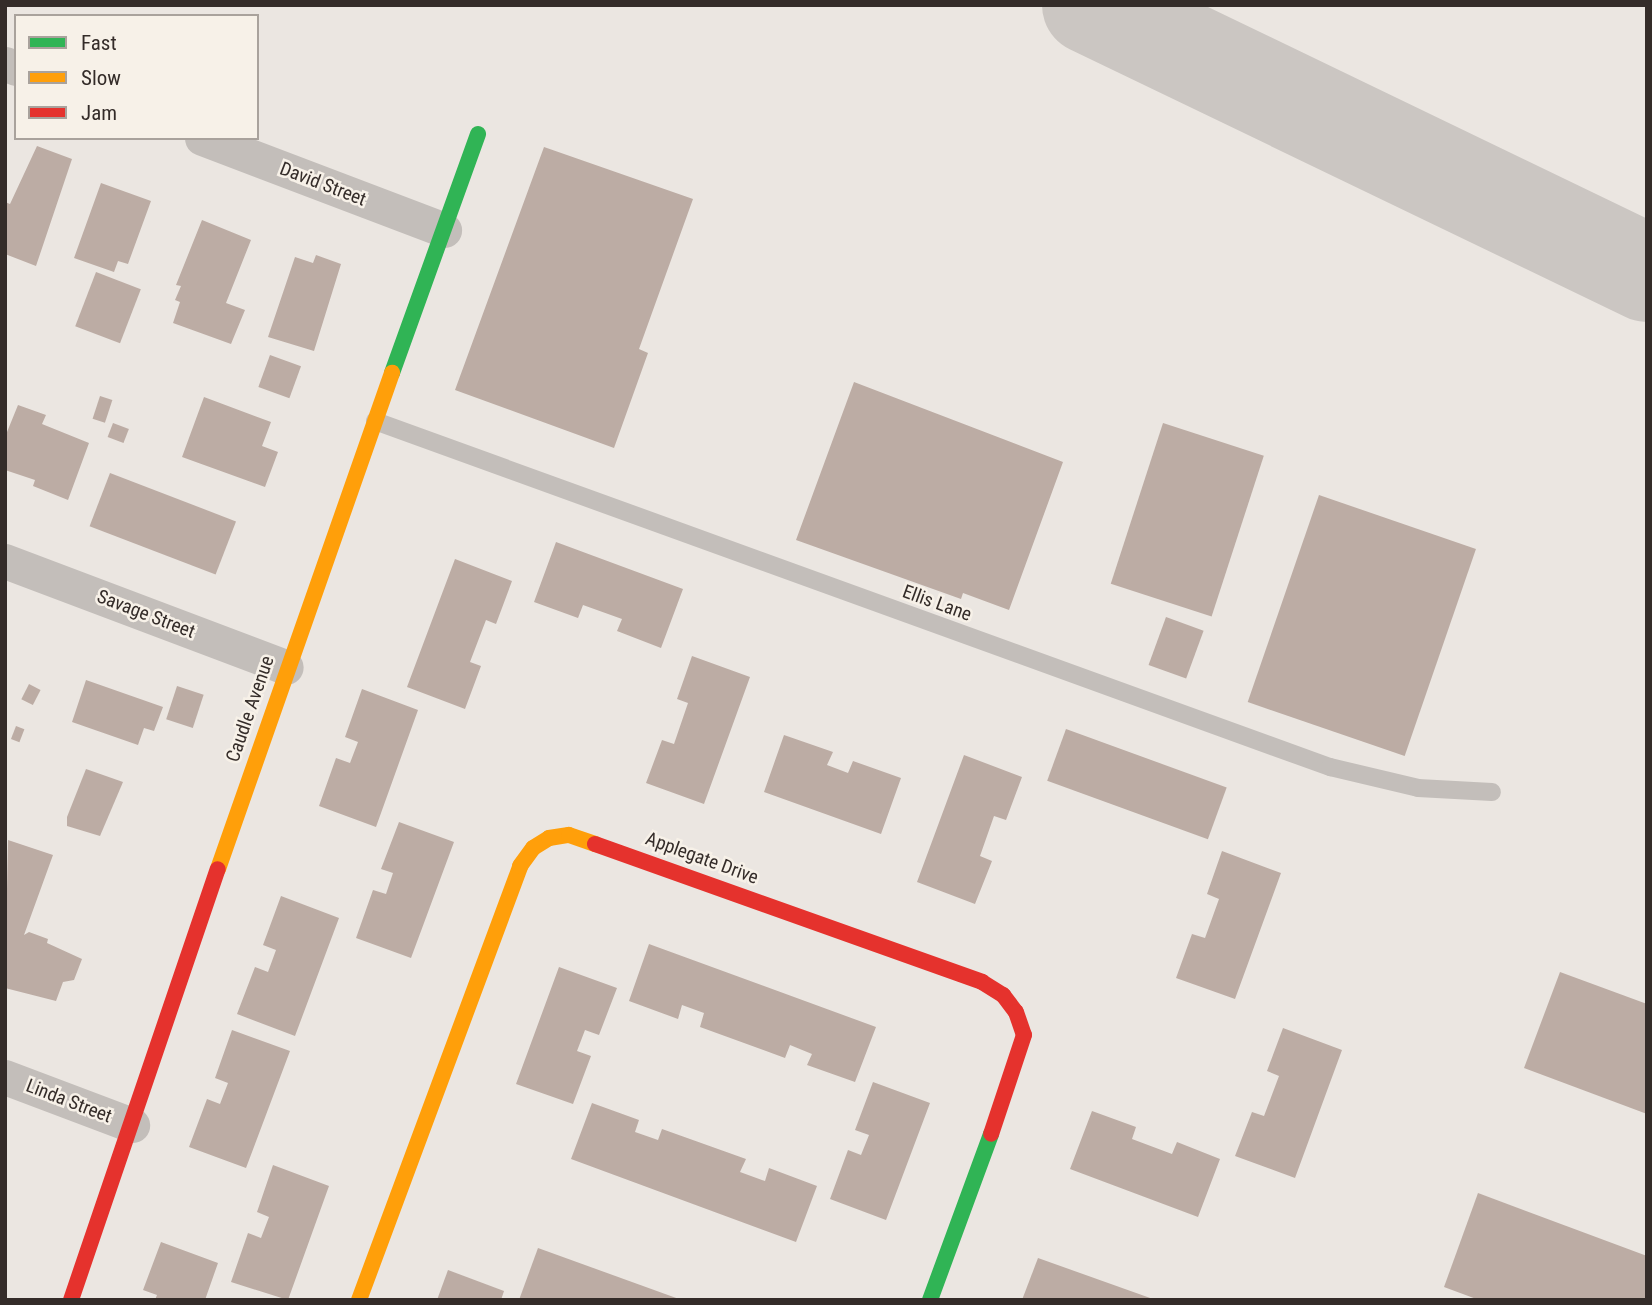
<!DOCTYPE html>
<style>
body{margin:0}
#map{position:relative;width:1652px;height:1305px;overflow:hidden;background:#ebe6e1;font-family:"Roboto Condensed",sans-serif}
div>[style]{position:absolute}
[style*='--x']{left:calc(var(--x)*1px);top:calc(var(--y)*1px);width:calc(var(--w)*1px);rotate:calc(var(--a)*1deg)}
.taxiway>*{height:98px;margin:-49px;padding:0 49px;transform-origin:49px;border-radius:49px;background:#cbc6c2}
.building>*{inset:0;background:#bcaca4;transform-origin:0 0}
.lane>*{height:18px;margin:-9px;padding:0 9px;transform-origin:9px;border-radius:9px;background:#c3beba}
.street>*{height:35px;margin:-17.5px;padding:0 17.5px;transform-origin:17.5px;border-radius:17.5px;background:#c3beba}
.fast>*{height:16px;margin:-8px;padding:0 8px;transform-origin:8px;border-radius:8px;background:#30b455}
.slow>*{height:16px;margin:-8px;padding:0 8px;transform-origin:8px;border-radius:8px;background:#ff9f0a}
.jam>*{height:16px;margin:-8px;padding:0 8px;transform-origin:8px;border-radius:8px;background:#e5322d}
span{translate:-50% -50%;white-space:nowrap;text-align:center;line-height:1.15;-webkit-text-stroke:5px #f7f1e8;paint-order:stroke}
.street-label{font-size:19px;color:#342c29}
.frame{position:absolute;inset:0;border:7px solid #342c29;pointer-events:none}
.legend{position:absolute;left:14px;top:14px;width:245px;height:126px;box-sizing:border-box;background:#f7f1e8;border:2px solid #a9a29c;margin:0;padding:9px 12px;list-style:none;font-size:21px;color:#342c29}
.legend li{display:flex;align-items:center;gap:14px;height:35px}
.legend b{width:35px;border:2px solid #a9a29c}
</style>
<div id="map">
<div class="taxiway">
<div style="--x:1091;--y:5;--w:617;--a:25.73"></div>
</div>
<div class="building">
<div style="clip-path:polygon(37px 146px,72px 159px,36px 266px,5px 254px,5px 202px,10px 204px)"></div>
<div style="clip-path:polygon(544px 147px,693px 199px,639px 349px,648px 353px,614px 448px,455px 390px)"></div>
<div style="clip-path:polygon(101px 183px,151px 201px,128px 264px,118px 261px,114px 272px,74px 258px)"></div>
<div style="clip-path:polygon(202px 220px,251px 240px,226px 303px,245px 310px,231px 344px,173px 323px,180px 302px,175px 300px,181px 286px,176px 285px)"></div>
<div style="clip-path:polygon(316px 255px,341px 264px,314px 351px,268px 337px,295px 257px,313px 263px)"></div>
<div style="left:96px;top:272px;width:48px;height:58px;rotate:21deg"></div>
<div style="left:270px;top:355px;width:33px;height:34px;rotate:20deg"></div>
<div style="clip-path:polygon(854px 382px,1063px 462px,1009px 610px,963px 593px,961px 599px,796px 540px)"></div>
<div style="left:100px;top:396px;width:13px;height:24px;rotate:18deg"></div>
<div style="clip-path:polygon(204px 397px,271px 422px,262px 446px,278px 452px,265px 487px,182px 457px)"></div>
<div style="clip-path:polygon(18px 405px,46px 415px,42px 424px,89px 443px,68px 500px,33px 486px,35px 480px,5px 470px,5px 437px)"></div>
<div style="left:113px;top:423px;width:17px;height:15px;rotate:21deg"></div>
<div style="left:1163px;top:423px;width:106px;height:169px;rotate:18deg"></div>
<div style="left:110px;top:473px;width:135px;height:57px;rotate:21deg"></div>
<div style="left:1319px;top:495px;width:166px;height:219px;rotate:19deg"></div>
<div style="clip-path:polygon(556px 542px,683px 589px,661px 648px,617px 631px,622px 619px,583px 605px,578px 618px,534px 602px)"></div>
<div style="clip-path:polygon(455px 559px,512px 581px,496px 624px,486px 620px,470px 662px,481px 666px,465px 709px,407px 687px)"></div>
<div style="left:1166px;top:617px;width:40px;height:51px;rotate:20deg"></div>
<div style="clip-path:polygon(692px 656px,750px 677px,704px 804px,646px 783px,662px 740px,674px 744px,688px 703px,677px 699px)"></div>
<div style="clip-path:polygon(86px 680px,163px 707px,154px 731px,144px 728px,138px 745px,72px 722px)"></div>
<div style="left:29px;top:684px;width:13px;height:17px;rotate:27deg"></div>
<div style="left:177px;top:686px;width:28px;height:35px;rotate:18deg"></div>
<div style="clip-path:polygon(362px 689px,418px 710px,376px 827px,319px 806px,336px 758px,350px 763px,358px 742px,345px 737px)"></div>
<div style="left:16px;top:726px;width:9px;height:14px;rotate:21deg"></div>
<div style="left:1066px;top:729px;width:171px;height:55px;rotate:20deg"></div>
<div style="clip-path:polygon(784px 735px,833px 752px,827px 765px,848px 773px,853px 761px,901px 778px,881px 834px,764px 792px)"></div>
<div style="clip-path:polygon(964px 755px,1022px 777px,1006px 820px,994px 816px,980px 856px,992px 861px,975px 904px,917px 882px)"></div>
<div style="clip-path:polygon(86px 769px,123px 782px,100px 836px,67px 826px,67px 817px)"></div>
<div style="clip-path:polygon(399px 822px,454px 842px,411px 958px,356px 938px,373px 890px,386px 894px,393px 873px,381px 869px)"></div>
<div style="clip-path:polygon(8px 840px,53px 855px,24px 935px,29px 932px,48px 939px,47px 943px,82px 959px,74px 980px,63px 982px,56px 1001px,5px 988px)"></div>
<div style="clip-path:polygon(1222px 851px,1281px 873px,1235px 999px,1176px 978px,1192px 934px,1205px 938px,1219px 899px,1207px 894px)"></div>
<div style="clip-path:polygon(281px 896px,339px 918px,295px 1036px,237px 1014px,255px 967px,268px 972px,276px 950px,263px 945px)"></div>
<div style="clip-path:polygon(649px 944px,876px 1027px,855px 1082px,807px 1065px,812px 1054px,790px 1045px,785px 1058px,700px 1027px,704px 1013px,682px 1005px,678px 1019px,629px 1001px)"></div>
<div style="clip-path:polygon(559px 967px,617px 988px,599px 1035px,585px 1030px,577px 1051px,591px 1056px,573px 1104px,516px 1084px)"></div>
<div style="clip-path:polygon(1560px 972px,1647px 1004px,1647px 1114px,1524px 1068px)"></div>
<div style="clip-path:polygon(1283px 1028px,1342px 1050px,1295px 1178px,1235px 1156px,1252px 1112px,1264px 1116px,1279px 1076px,1267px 1071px)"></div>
<div style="clip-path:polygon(232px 1030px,290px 1051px,246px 1168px,189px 1147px,207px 1099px,220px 1104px,228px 1083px,215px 1078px)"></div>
<div style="clip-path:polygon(873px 1082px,930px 1103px,886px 1220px,830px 1199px,848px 1150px,861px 1155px,869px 1135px,855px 1130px)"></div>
<div style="clip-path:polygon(592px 1103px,639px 1120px,635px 1132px,658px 1140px,662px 1129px,746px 1159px,740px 1172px,765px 1181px,769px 1168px,817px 1186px,796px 1242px,571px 1159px)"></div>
<div style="clip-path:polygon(1092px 1111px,1136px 1127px,1132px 1139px,1172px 1154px,1177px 1142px,1220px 1159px,1198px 1217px,1070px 1169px)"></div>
<div style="clip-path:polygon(273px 1165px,329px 1186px,288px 1300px,231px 1282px,248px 1233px,261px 1238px,269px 1217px,257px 1212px)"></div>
<div style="clip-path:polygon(1478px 1193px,1647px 1256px,1647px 1300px,1479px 1300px,1444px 1287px)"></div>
<div style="clip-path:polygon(161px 1242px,218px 1263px,205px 1300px,155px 1300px,157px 1295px,143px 1290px)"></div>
<div style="clip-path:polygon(538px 1248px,679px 1299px,679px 1300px,519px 1300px)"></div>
<div style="clip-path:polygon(1038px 1258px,1153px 1299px,1153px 1300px,1022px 1300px)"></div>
<div style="clip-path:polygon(448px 1270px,504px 1291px,501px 1300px,437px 1300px)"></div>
</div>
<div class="lane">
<div style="--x:375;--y:421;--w:1016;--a:19.92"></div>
<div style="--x:1330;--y:767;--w:90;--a:13.4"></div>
<div style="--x:1418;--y:788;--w:74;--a:3.1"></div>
</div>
<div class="street">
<div style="--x:5;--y:64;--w:12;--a:20"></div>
<div style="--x:202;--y:138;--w:259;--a:20.8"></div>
<div style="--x:5;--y:561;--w:300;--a:20.7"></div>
<div style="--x:5;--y:1077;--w:136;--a:20.7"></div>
</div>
<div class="fast">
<div style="--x:392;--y:373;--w:254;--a:-70.2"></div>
<div style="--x:930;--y:1300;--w:177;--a:-69.8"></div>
</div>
<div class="slow">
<div style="--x:218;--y:869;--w:526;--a:-70.67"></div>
<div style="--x:359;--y:1300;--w:463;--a:-69.6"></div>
<div style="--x:520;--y:866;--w:22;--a:-54"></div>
<div style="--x:533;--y:848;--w:19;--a:-32"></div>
<div style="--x:549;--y:838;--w:20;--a:-9"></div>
<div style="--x:569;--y:835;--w:28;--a:19"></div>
</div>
<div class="jam">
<div style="--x:595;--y:844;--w:411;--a:19.6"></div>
<div style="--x:982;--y:982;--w:25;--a:32"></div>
<div style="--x:1003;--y:995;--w:21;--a:53"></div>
<div style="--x:1016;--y:1012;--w:24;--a:71"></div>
<div style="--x:1024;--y:1035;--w:104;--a:108.4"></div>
<div style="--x:71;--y:1300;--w:455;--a:-71.2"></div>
</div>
<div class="street-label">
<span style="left:323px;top:184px;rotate:21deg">David Street</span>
<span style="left:937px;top:603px;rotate:20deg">Ellis Lane</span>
<span style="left:146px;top:614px;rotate:21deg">Savage Street</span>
<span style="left:250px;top:709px;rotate:-71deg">Caudle Avenue</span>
<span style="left:702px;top:858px;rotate:20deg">Applegate Drive</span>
<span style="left:69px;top:1101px;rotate:21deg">Linda Street</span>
</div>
<div class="frame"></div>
<ul class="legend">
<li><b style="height:9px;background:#30b455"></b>Fast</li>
<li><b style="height:9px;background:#ff9f0a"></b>Slow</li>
<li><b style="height:9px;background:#e5322d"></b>Jam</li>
</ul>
</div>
